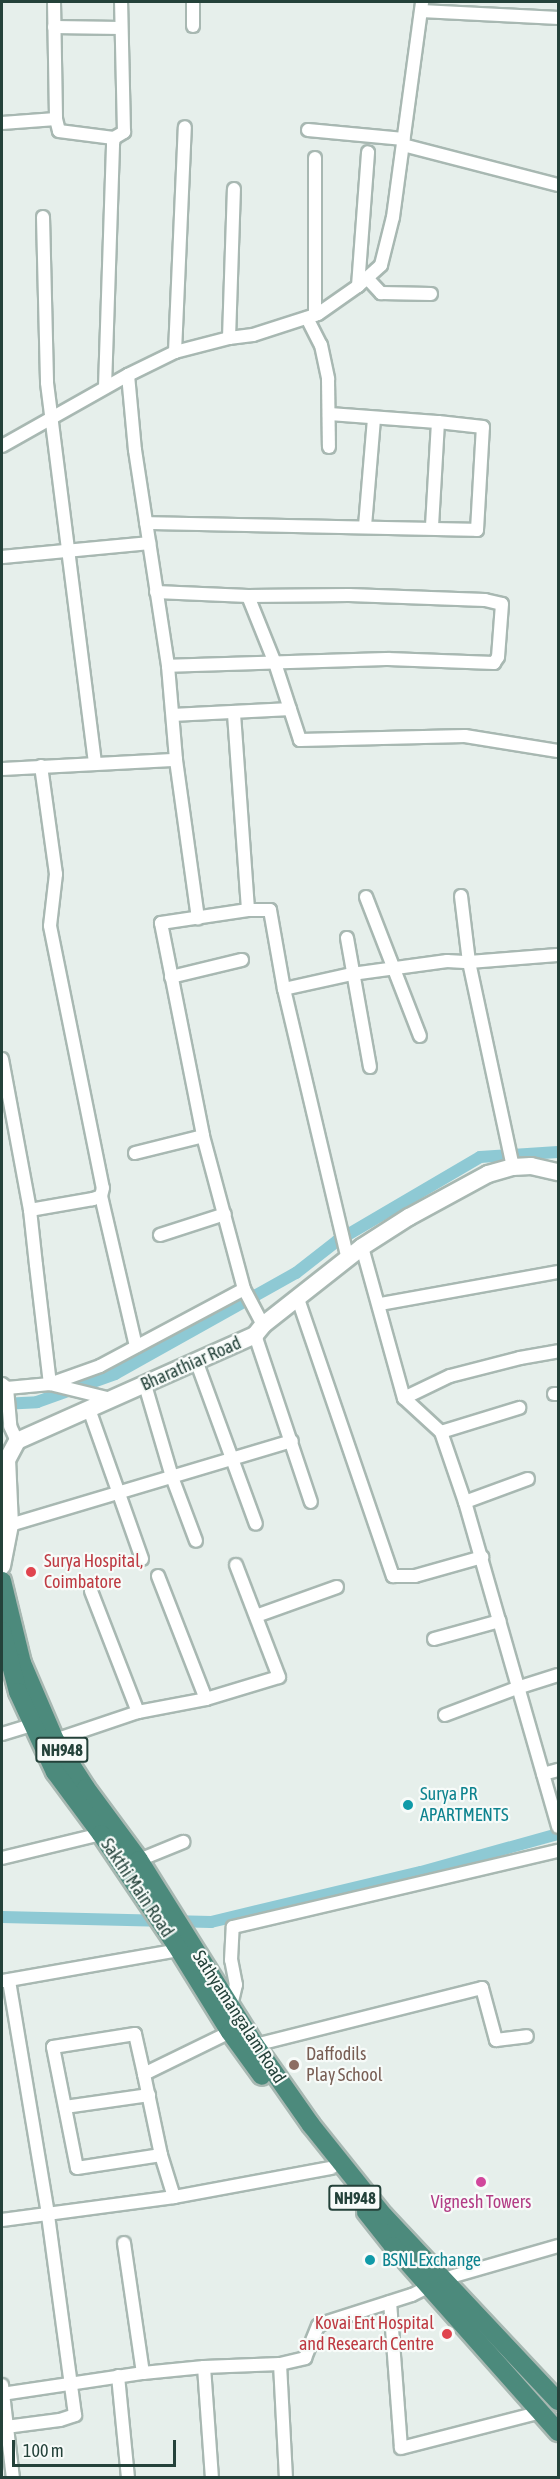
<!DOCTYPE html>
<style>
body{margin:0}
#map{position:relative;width:560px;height:2479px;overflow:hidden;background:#e6efeb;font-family:"Asap Condensed",sans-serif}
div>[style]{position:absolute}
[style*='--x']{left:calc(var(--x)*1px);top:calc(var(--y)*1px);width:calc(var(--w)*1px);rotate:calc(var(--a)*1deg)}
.canal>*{height:12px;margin:-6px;padding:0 6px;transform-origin:6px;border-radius:6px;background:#8ec9d4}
.roads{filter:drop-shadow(2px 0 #a8b8b2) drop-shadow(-2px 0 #a8b8b2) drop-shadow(0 2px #a8b8b2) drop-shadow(0 -2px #a8b8b2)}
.minor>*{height:12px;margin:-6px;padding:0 6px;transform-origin:6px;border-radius:6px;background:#fff}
.secondary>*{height:16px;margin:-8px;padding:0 8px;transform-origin:8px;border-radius:8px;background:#fff}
.trunk>*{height:18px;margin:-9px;padding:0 9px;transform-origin:9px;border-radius:9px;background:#4c8a7c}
.dots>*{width:16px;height:16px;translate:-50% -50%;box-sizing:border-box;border:3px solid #f7fbf9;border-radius:50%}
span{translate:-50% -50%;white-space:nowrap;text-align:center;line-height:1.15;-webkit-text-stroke:4.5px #f7fbf9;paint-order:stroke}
.shield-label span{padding:2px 4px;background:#f7fbf9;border:2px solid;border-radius:4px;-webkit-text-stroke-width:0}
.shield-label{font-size:16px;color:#24423a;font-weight:700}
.street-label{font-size:18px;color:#24423a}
.health-label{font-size:18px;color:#be3a42}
.left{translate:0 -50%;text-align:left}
.right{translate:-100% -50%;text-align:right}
.culture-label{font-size:18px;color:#0d838f}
.education-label{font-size:18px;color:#785e54}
.hotel-label{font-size:18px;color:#b23c85}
.frame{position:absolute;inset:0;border:3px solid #24423a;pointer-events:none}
.scale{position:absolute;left:12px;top:2440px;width:164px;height:27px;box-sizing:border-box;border:3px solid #24423a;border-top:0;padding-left:8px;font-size:18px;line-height:21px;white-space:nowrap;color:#24423a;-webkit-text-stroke:4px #f7fbf9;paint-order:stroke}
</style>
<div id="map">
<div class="canal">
<div style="--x:2;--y:1404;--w:35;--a:-3"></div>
<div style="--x:37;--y:1402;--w:83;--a:-19.7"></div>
<div style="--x:115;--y:1374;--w:207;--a:-29.2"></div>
<div style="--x:296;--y:1273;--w:52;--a:-38"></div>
<div style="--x:337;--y:1241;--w:166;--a:-30.4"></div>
<div style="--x:480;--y:1157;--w:78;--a:-3.7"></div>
<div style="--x:2;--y:1917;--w:209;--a:1.4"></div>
<div style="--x:211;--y:1922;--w:216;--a:-13.4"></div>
<div style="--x:421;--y:1872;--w:142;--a:-15.5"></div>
</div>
<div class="roads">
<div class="minor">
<div style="--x:54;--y:2;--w:117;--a:89"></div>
<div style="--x:56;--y:119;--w:12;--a:76"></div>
<div style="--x:59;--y:131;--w:55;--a:7.3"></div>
<div style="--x:422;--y:11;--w:136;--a:2.9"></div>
<div style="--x:193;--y:26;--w:24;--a:-90"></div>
<div style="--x:54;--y:27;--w:67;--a:0.9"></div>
<div style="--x:2;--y:123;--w:54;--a:-4.2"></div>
<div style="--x:308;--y:130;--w:96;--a:5.4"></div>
<div style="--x:403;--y:145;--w:160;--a:14.5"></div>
<div style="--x:315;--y:158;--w:157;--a:90"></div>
<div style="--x:43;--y:217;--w:166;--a:88.6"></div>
<div style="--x:47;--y:383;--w:383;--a:82.8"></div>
<div style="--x:367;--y:278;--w:21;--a:47"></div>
<div style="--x:381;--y:293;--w:50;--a:1.1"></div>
<div style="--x:358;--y:286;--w:134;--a:-85.7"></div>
<div style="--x:307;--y:318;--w:30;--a:63"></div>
<div style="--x:321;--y:345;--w:35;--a:78"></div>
<div style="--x:328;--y:379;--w:68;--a:89.2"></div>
<div style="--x:229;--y:338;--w:149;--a:-88.1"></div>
<div style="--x:175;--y:352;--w:225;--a:-87.5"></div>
<div style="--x:128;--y:375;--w:75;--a:84.7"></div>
<div style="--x:135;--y:450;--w:219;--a:81.3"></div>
<div style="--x:168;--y:666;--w:94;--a:85.1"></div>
<div style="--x:176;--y:760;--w:160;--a:82.1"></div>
<div style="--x:105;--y:387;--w:243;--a:-88.1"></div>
<div style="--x:113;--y:144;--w:6;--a:-81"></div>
<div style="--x:114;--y:138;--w:12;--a:-31"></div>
<div style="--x:124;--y:132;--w:130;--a:-91.3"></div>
<div style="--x:329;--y:414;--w:109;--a:4.2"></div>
<div style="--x:2;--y:446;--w:145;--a:-29.4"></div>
<div style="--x:128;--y:375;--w:52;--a:-26.1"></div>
<div style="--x:175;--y:352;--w:56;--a:-14.5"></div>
<div style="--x:229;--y:338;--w:24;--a:-7"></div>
<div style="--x:253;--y:335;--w:68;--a:-17.9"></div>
<div style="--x:318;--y:314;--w:49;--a:-35"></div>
<div style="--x:358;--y:286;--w:31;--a:-42"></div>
<div style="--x:381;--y:265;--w:49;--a:-76"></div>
<div style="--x:393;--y:217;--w:217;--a:-82.3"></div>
<div style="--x:146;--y:523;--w:331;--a:1.2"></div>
<div style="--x:477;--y:530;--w:103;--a:-86.7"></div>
<div style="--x:483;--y:427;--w:45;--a:-173.7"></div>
<div style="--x:438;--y:422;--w:105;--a:93.3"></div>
<div style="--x:365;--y:526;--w:107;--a:-85.2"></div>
<div style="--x:2;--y:557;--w:148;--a:-5.4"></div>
<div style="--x:156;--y:592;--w:92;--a:2.5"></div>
<div style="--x:248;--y:596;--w:101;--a:-0.6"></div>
<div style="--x:349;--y:595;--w:136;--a:2.1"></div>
<div style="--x:485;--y:600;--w:17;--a:13"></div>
<div style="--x:502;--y:604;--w:53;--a:94.3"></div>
<div style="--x:498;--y:657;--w:7;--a:124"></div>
<div style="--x:494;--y:663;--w:106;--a:-177.8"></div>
<div style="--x:388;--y:659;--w:220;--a:178.2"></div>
<div style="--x:248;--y:596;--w:72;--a:68.1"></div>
<div style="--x:275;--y:663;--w:81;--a:72"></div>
<div style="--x:300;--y:740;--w:165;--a:-1.4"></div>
<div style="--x:465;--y:736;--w:94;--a:9.2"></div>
<div style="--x:234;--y:714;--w:196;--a:85.9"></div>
<div style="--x:248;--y:910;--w:22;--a:0"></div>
<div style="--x:270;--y:910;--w:80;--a:80"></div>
<div style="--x:284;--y:989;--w:277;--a:76.7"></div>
<div style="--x:173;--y:715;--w:117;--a:-2.9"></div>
<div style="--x:41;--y:766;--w:109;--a:82.1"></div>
<div style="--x:56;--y:874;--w:52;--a:96.6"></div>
<div style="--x:50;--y:926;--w:267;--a:78.6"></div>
<div style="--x:103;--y:1188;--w:8;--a:104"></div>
<div style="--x:101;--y:1196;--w:9;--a:159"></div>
<div style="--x:93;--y:1199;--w:64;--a:170.1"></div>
<div style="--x:30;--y:1210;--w:55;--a:83.8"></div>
<div style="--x:36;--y:1265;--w:120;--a:83.3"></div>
<div style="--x:50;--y:1384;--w:63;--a:13.8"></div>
<div style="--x:2;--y:769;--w:174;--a:-3"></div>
<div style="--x:461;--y:896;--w:66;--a:83.1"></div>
<div style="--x:469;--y:962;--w:210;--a:77.9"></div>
<div style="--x:366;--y:897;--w:149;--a:68.8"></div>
<div style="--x:248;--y:910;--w:88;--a:171.5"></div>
<div style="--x:161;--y:923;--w:217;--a:78.8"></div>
<div style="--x:203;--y:1136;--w:158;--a:75"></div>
<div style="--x:244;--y:1289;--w:41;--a:62.2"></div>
<div style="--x:347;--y:938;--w:131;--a:79.9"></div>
<div style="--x:171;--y:977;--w:73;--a:-13.5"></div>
<div style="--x:284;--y:989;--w:70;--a:-12.4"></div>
<div style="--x:352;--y:974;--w:96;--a:-7.8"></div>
<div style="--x:447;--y:961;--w:22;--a:3"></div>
<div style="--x:469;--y:962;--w:89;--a:-4.5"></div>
<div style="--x:2;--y:1059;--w:154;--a:79.5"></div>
<div style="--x:135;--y:1153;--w:70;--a:-14"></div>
<div style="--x:101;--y:1196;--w:154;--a:76.9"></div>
<div style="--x:160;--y:1235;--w:68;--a:-17.9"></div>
<div style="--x:362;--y:1247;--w:157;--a:74.5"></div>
<div style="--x:404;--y:1398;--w:50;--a:42.6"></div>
<div style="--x:441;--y:1432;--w:74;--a:71.1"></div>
<div style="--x:465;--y:1502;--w:338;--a:74"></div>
<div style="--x:298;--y:1299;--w:293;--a:71.1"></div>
<div style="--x:393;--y:1576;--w:22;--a:0"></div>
<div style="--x:415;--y:1576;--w:70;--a:-15.8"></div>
<div style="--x:380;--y:1304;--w:181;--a:-10.2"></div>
<div style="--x:255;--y:1335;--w:176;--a:71.5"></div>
<div style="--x:197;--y:1363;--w:171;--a:69.9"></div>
<div style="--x:2;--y:1384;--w:6;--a:39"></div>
<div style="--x:7;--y:1388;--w:38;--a:85"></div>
<div style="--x:10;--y:1426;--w:17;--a:65"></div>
<div style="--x:145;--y:1385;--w:96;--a:73.6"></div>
<div style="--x:172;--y:1477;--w:68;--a:69.4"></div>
<div style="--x:7;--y:1388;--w:43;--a:-5.3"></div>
<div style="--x:50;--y:1384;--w:53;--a:-19.8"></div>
<div style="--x:100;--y:1366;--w:163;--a:-28.1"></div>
<div style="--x:554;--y:1394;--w:4;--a:0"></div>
<div style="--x:404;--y:1398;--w:51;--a:-25.6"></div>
<div style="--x:450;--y:1376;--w:72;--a:-14.4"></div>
<div style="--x:520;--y:1358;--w:39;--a:-10"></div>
<div style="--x:89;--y:1409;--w:159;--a:70.5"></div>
<div style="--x:441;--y:1432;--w:82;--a:-17.1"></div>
<div style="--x:465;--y:1502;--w:67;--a:-20.1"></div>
<div style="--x:10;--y:1525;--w:294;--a:-16.6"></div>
<div style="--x:158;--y:1576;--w:132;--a:68.7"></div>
<div style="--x:91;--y:1591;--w:130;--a:68.8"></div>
<div style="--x:256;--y:1616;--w:86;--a:-19.7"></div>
<div style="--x:434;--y:1639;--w:68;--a:-15.3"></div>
<div style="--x:445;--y:1715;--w:77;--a:-20.6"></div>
<div style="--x:517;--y:1688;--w:43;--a:-17.6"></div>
<div style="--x:2;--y:1734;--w:30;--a:-17"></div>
<div style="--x:55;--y:1740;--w:88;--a:-18.6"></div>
<div style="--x:138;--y:1712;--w:69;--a:-10.8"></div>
<div style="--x:206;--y:1699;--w:76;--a:-16.8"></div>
<div style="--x:279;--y:1677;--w:120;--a:-111"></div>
<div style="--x:543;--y:1774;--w:16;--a:-15"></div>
<div style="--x:2;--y:1858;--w:102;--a:-13.6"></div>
<div style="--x:139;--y:1860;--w:48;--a:-22.2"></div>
<div style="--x:3;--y:1981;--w:178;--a:-10"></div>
<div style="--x:231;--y:2006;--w:22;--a:-77"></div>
<div style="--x:236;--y:1985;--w:25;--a:-101"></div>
<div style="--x:231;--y:1960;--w:33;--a:-87"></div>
<div style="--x:233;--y:1927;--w:334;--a:-13.2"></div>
<div style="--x:255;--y:2045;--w:234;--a:-14.1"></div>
<div style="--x:482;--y:1988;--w:54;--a:74.9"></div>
<div style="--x:496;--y:2040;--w:31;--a:-7"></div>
<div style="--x:144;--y:2074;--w:41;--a:-102.7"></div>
<div style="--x:135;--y:2034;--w:83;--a:171"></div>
<div style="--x:53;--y:2047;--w:123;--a:78.8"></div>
<div style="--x:77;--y:2168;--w:85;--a:-8.8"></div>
<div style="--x:65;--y:2107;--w:85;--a:-8.1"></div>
<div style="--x:174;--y:2197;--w:44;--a:-107.2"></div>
<div style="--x:161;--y:2155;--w:83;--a:-101.9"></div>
<div style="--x:144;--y:2074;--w:96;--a:-26"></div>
<div style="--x:2;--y:2220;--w:174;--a:-7.6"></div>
<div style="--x:174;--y:2197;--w:160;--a:-10.5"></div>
<div style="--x:124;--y:2243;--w:131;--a:81.7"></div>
<div style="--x:390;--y:2302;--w:146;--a:85.7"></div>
<div style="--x:401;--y:2448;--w:145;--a:-14.4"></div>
<div style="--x:280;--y:2364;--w:114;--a:87"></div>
<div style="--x:204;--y:2367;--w:111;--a:85.9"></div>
<div style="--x:118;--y:2376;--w:102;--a:84.4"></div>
<div style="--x:2;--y:2385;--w:94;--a:83.3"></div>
<div style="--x:2;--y:2394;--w:143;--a:-8.5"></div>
<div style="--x:143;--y:2373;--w:61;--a:-5.6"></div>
<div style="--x:204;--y:2367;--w:76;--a:-2.3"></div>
<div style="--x:280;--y:2364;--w:26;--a:-13"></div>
<div style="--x:305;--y:2358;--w:35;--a:-68"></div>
<div style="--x:318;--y:2326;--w:7;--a:-27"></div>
<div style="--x:324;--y:2323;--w:92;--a:-17.7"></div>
<div style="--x:412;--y:2295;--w:35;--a:-27"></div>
<div style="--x:443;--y:2279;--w:120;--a:-16"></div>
<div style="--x:6;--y:2427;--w:54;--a:-7.4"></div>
<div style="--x:60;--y:2420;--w:16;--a:-18"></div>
<div style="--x:75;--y:2415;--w:203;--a:-97.7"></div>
<div style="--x:48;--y:2214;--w:237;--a:-99.5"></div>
</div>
<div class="secondary">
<div style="--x:2;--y:1566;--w:42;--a:-79"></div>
<div style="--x:10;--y:1525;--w:65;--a:-92.6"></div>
<div style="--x:7;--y:1460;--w:21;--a:-62"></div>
<div style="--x:17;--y:1441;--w:261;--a:-24"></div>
<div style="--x:255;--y:1335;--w:13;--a:-51"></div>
<div style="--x:263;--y:1325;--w:126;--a:-38.2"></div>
<div style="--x:362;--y:1247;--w:56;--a:-32.6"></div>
<div style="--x:409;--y:1217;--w:90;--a:-28.6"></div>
<div style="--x:488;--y:1174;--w:26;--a:-16"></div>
<div style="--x:513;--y:1167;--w:18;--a:-3"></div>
<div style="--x:531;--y:1166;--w:28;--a:13"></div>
</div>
<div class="trunk">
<div style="--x:2;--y:1581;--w:84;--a:76.3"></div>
<div style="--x:22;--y:1663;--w:84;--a:66.8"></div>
<div style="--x:55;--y:1740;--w:57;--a:57.1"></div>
<div style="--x:86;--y:1788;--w:89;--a:53.6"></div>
<div style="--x:139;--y:1860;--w:218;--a:57.9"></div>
<div style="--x:255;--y:2045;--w:98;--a:55"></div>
<div style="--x:311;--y:2125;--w:117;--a:51.3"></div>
<div style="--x:384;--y:2216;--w:254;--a:46.8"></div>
<div style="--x:2;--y:1631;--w:63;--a:75.3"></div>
<div style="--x:18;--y:1692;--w:88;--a:65.2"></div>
<div style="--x:55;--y:1772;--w:77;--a:53.4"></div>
<div style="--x:101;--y:1834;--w:134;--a:56"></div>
<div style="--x:176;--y:1945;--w:102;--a:58.2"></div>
<div style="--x:230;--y:2032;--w:54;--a:54"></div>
<div style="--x:366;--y:2212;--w:43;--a:51.5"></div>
<div style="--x:393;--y:2246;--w:249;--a:48.4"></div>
</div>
</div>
<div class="dots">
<div style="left:31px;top:1572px;background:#e0444e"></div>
<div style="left:408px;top:1805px;background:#0f9aa8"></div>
<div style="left:294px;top:2065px;background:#8d6e63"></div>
<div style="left:481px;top:2182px;background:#d1479c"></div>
<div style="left:370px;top:2260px;background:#0f9aa8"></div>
<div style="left:447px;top:2334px;background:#e0444e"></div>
</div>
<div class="shield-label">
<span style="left:62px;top:1750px">NH948</span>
<span style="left:355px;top:2198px">NH948</span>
</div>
<div class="street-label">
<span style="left:191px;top:1364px;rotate:-24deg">Bharathiar Road</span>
<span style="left:137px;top:1888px;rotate:56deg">Sakthi Main Road</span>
<span style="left:239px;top:2017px;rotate:57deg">Sathyamangalam Road</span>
</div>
<div class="health-label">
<span class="left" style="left:44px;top:1572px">Surya Hospital,<br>Coimbatore</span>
<span class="right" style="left:434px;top:2334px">Kovai Ent Hospital<br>and Research Centre</span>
</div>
<div class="culture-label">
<span class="left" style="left:420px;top:1805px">Surya PR<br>APARTMENTS</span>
<span class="left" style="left:382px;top:2260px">BSNL Exchange</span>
</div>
<div class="education-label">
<span class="left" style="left:306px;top:2065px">Daffodils<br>Play School</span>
</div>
<div class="hotel-label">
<span style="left:481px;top:2202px">Vignesh Towers</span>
</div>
<div class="frame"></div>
<div class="scale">100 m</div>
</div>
